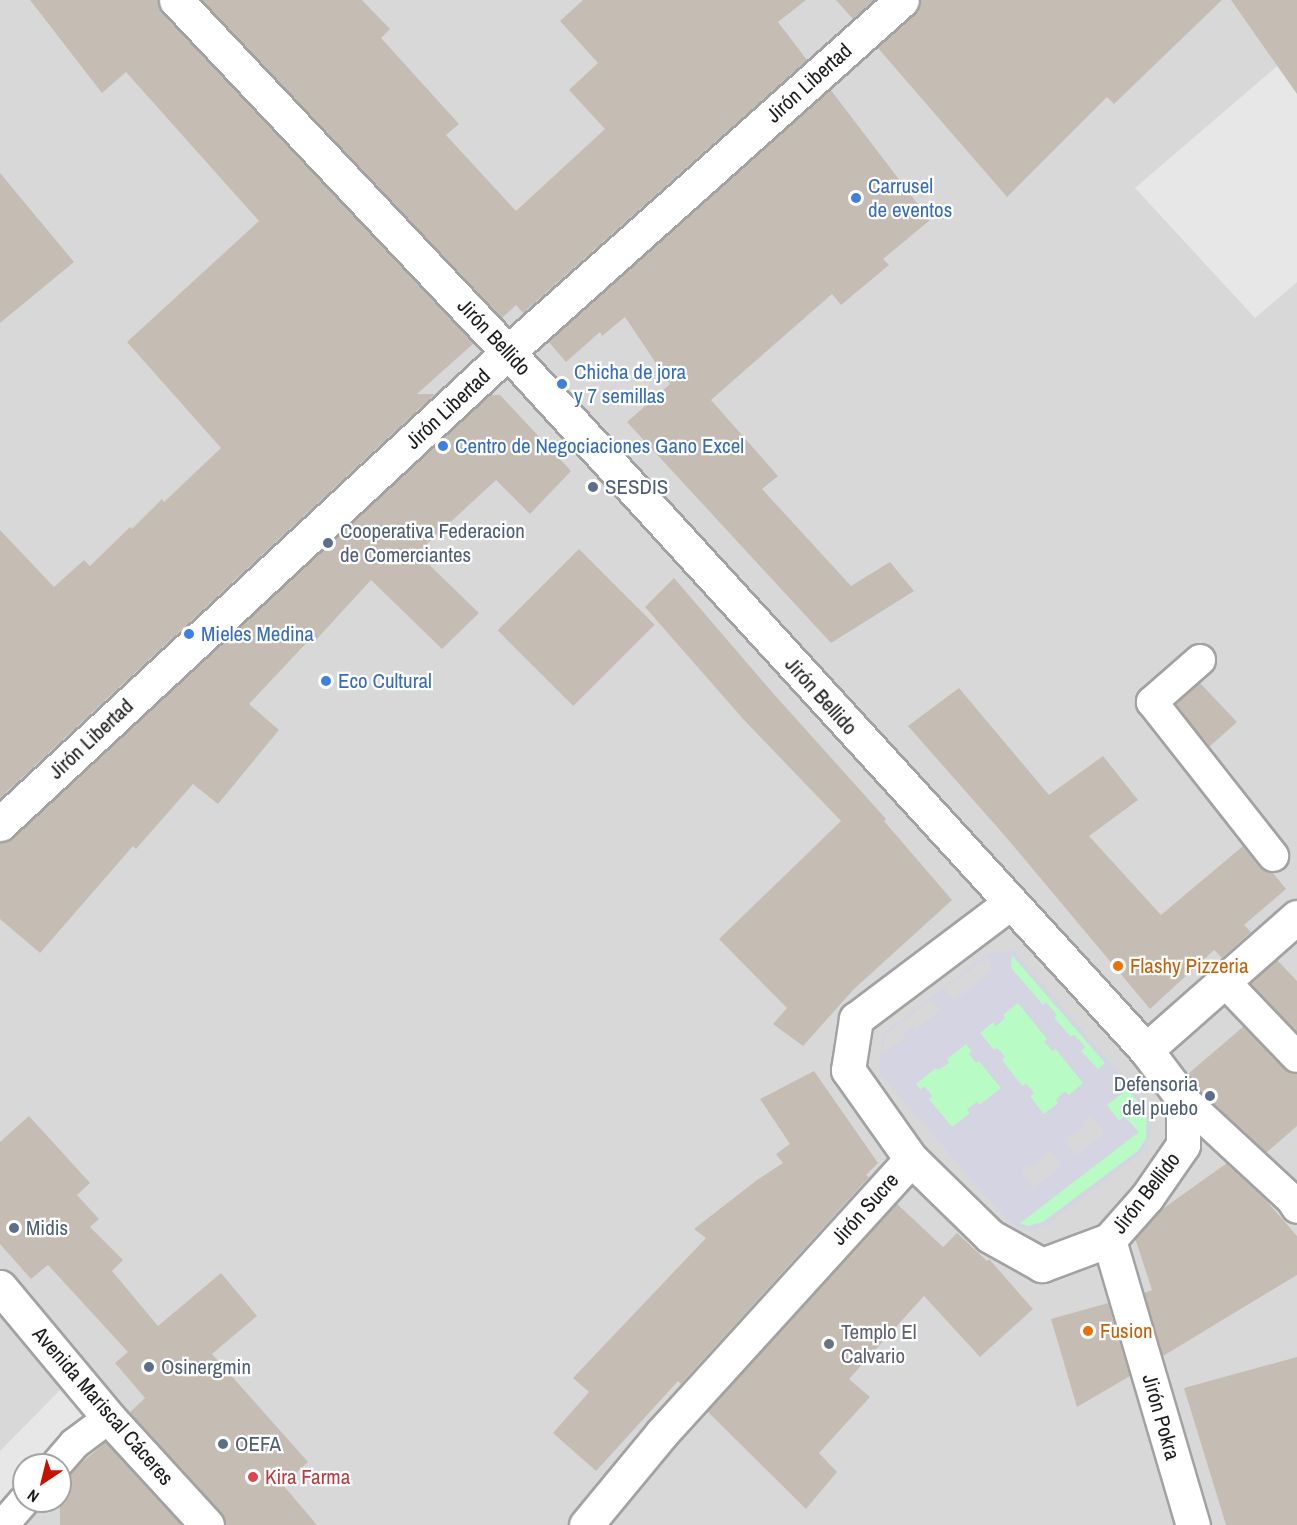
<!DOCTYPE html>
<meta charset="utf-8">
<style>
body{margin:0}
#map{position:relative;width:1297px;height:1525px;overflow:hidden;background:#edeae0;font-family:"Archivo Narrow",sans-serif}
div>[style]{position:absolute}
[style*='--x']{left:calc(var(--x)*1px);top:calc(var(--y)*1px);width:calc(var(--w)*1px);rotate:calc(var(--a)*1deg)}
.residential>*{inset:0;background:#d9d8d8}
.park>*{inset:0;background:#b9fbc5}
.parking>*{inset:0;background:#e7e7e7}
.plaza>*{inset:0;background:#d5d4e3}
.building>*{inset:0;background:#c5bdb3;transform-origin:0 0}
.roads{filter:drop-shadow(2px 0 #a2a2a2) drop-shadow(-2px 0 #a2a2a2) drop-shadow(0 2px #a2a2a2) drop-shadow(0 -2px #a2a2a2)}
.service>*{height:30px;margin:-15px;padding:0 15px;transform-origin:15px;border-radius:15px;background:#fff}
.minor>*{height:33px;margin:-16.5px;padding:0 16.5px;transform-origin:16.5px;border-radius:16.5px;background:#fff}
.dots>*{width:16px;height:16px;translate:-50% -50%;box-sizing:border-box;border:3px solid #fff;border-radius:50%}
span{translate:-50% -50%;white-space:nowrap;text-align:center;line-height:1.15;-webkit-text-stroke:4.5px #fff;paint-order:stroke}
.street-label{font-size:21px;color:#1b1b1b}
.shop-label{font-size:21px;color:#366cbe}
.left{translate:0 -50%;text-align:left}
.service-label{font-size:21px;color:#4e5e75}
.right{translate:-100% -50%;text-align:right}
.food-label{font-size:21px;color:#c56008}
.worship-label{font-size:21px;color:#5b616d}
.health-label{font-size:21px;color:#be3a42}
.north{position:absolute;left:12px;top:1453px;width:60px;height:60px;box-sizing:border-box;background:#fff;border:2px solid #a4a4a4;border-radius:50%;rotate:215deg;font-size:16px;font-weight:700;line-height:24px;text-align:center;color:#1b1b1b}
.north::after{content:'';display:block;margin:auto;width:21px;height:27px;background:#c61300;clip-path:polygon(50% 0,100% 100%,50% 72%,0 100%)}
</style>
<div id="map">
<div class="residential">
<div style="clip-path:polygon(evenodd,0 0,1297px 0,1297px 1525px,0 1525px,0 0,24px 1465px,60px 1465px,60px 1501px,24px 1501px,24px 1465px)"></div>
</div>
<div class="park">
<div style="clip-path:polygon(1012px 955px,1106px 1063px,1098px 1070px,1081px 1051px,1084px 1047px,1074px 1035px,1071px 1037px,1011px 968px,1010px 957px)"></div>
<div style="clip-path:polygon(1018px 1003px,1083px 1083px,1068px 1096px,1065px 1092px,1061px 1095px,1056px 1100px,1058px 1103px,1044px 1115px,1030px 1096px,1033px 1093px,1031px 1089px,1026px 1084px,1023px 1087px,980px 1033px,993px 1022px,996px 1026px,1005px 1018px,1003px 1015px)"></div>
<div style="clip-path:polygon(966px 1044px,972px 1051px,969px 1054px,976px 1063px,979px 1061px,1001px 1088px,979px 1105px,977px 1102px,967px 1109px,970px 1113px,952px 1127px,916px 1084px)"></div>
<div style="clip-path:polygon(1127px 1089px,1143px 1107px,1147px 1119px,1146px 1139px,1138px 1151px,1043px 1222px,1029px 1226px,1019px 1223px,1138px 1132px,1124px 1116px,1119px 1121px,1106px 1105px)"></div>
</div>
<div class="parking">
<div style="clip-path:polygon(1297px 49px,1297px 282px,1255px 318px,1135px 188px)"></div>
<div style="clip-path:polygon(60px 1390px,87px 1420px,47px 1465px,24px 1465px,24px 1491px,0 1518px,0 1451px)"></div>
</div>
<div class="plaza">
<div style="clip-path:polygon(evenodd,1013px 950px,1146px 1104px,1152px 1126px,1149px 1140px,1142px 1153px,1046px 1226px,1031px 1230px,1020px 1228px,1007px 1220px,879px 1073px,883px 1033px,988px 953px,1013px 950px,1012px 955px,1105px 1063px,1098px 1069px,1081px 1051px,1085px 1047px,1074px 1035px,1071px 1037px,1054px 1018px,1057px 1015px,1051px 1008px,1046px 1002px,1043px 1005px,1011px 968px,1012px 955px,1013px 950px,989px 956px,991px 972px,954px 1000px,945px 988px,989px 956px,1013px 950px,931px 999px,940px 1010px,916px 1030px,912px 1026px,903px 1035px,905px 1038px,887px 1051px,888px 1054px,882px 1053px,885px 1035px,931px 999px,1013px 950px,1018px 1003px,1047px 1039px,1044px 1042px,1048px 1046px,1052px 1051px,1056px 1049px,1083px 1083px,1069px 1095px,1065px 1091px,1056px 1100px,1058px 1103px,1044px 1114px,1030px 1097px,1034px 1093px,1031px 1089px,1026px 1084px,1022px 1086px,1002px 1060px,1005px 1057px,1002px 1053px,997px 1048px,994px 1050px,980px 1033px,993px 1022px,996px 1026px,1005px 1018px,1003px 1014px,1018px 1003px,1013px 950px,966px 1044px,972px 1051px,969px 1054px,976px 1063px,979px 1061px,1001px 1088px,980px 1105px,977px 1102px,967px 1109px,970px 1113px,952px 1127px,929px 1099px,932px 1096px,929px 1092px,924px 1086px,920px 1090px,916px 1084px,935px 1068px,938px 1070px,943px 1067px,949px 1063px,947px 1059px,966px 1044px,1013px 950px,1128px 1089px,1143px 1107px,1147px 1119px,1146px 1139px,1138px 1151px,1043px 1222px,1029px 1226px,1019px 1224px,1139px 1132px,1124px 1116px,1119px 1121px,1107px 1105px,1128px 1089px,1013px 950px,1091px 1116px,1105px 1133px,1076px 1156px,1063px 1138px,1084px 1127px,1082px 1123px,1091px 1116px,1013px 950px,1049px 1149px,1062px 1166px,1034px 1188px,1021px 1172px,1030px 1165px,1033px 1168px,1049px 1149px)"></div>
</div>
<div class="building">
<div style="clip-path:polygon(30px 0,158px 0,162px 13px,474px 343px,417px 394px,435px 394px,0 798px,0 530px,54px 587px,84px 560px,90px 566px,130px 527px,132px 529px,162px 499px,164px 502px,221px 448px,127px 342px,259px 221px,126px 72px,102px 93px)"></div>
<div style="clip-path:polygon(202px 0,362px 0,390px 29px,381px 38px,459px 124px,446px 135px,516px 211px,605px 129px,569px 90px,598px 63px,560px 21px,583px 0,806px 0,778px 22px,807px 60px,523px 313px,516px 305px,502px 318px)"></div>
<div style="clip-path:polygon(836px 0,874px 0,853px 19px)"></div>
<div style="clip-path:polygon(920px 0,1222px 0,1114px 104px,1107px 97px,1007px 197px,877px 47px,914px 14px)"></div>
<div style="clip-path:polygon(1231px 0,1297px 0,1297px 94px)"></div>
<div style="clip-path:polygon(830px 89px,930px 220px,883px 259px,889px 265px,841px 305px,832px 294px,711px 400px,778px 476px,762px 489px,851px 586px,890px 562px,914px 591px,831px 643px,627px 422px,670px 384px,625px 317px,602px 336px,600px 332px,566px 362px,548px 341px)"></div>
<div style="clip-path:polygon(0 173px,74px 262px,0 323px)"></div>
<div style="clip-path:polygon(489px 395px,500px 395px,571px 471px,530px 514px,496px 480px,417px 553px,479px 613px,442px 649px,371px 580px,314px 642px,310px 639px,249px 704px,279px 730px,218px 804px,193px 784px,136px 849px,133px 846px,40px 953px,0 919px,0 842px,13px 838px)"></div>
<div style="left:579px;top:549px;width:107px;height:115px;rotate:45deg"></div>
<div style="clip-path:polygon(674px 578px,772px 692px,886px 819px,884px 821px,952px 900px,853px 990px,803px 1046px,773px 1024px,787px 1008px,719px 939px,841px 821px,744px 720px,645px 607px)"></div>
<div style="clip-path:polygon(1200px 683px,1237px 722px,1209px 747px,1176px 704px)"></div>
<div style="clip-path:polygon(959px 688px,1049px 795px,1103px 756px,1138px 800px,1089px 836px,1161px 915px,1243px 846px,1259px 867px,1273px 873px,1286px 889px,1244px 925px,1251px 932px,1222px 958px,1214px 950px,1150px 1009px,1005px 836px,908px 726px)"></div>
<div style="clip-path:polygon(1277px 960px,1297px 981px,1297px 1032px,1250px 983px)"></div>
<div style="clip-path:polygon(1244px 1026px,1285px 1069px,1297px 1074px,1297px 1126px,1266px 1153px,1199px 1090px,1188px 1074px)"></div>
<div style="clip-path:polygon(814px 1071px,878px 1163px,866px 1175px,869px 1177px,681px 1384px,678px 1381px,596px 1471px,553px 1433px,589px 1392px,573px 1378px,706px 1238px,694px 1229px,757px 1180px,783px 1163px,776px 1154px,790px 1144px,760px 1099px)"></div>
<div style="clip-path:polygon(29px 1116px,90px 1183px,77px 1195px,99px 1219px,90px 1227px,123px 1260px,112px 1271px,158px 1326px,221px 1273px,257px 1316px,212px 1354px,308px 1462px,283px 1485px,317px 1525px,225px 1525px,221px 1512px,129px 1413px,145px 1398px,115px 1363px,128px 1352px,48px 1265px,31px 1279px,0 1244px,0 1142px)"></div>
<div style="clip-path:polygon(1227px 1163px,1264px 1198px,1297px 1236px,1297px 1275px,1163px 1356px,1144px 1293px,1152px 1290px,1135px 1238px,1161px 1210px)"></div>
<div style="clip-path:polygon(896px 1203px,943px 1247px,957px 1233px,987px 1261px,989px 1259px,1033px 1309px,980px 1357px,924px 1296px,849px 1379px,870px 1397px,819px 1453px,837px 1472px,806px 1509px,707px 1411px)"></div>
<div style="clip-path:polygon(1108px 1303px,1130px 1376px,1077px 1407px,1051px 1319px)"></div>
<div style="clip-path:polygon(1297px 1357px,1297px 1525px,1226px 1525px,1184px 1388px)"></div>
<div style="clip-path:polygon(106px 1442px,182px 1525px,60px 1525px,60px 1481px)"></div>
</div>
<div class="roads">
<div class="service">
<div style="--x:1200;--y:660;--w:64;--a:138.8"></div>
<div style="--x:1152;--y:702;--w:196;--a:51.8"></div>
<div style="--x:1224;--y:981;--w:105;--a:46.2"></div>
<div style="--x:1183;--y:1099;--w:149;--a:42.8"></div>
<div style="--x:1292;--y:1200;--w:9;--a:58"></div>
<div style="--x:56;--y:1465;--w:28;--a:-49"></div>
<div style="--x:74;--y:1444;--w:44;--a:-36.6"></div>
<div style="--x:3;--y:1525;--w:32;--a:-49"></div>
</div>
<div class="minor">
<div style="--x:176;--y:0;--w:484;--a:46.7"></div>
<div style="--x:508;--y:352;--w:946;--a:47.57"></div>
<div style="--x:1146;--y:1050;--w:61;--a:52.9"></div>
<div style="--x:1183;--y:1099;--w:46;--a:90"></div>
<div style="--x:1183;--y:1145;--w:63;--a:124.7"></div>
<div style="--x:1147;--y:1197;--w:57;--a:131.5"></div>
<div style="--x:1109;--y:1240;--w:72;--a:159.5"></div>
<div style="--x:1042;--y:1265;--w:60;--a:-150.9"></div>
<div style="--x:990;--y:1236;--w:110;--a:-135.7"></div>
<div style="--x:911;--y:1159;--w:109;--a:-125.3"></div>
<div style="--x:848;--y:1070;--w:52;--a:-81.1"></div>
<div style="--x:856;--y:1019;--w:193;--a:-37"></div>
<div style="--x:0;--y:824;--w:693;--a:-42.9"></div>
<div style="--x:508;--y:352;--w:528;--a:-41.78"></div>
<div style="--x:1146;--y:1050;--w:201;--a:-41.4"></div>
<div style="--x:1109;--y:1240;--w:297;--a:73.6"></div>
<div style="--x:0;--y:1287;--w:170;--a:50.2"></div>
<div style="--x:109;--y:1418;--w:145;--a:47.5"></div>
<div style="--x:586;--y:1525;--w:119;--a:-50.4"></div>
<div style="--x:662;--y:1433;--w:370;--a:-47.7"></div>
</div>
</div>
<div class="dots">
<div style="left:856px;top:198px;background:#3f7fe0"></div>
<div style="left:562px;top:384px;background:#3f7fe0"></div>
<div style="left:443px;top:446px;background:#3f7fe0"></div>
<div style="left:593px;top:487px;background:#5c6f8a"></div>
<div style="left:328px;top:543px;background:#5c6f8a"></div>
<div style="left:189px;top:634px;background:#3f7fe0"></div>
<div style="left:326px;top:681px;background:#3f7fe0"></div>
<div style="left:1118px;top:966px;background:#e8710a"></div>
<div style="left:1210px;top:1096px;background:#5c6f8a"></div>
<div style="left:14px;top:1228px;background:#5c6f8a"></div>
<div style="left:1088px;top:1331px;background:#e8710a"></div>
<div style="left:829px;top:1344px;background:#6b7280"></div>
<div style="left:149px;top:1367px;background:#5c6f8a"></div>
<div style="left:223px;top:1444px;background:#5c6f8a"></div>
<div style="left:253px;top:1477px;background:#e0444e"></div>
</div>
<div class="street-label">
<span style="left:809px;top:83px;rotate:-42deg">Jirón Libertad</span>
<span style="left:494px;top:337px;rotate:47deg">Jirón Bellido</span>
<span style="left:448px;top:409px;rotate:-43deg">Jirón Libertad</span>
<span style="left:821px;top:696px;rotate:48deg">Jirón Bellido</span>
<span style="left:91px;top:739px;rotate:-43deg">Jirón Libertad</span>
<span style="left:1146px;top:1193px;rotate:-52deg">Jirón Bellido</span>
<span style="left:865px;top:1209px;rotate:-48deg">Jirón Sucre</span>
<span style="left:103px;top:1406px;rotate:49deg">Avenida Mariscal Cáceres</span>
<span style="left:1161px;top:1417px;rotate:74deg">Jirón Pokra</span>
</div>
<div class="shop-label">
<span class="left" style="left:868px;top:198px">Carrusel<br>de eventos</span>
<span class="left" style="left:574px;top:384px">Chicha de jora<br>y 7 semillas</span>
<span class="left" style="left:455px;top:446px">Centro de Negociaciones Gano Excel</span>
<span class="left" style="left:201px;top:634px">Mieles Medina</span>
<span class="left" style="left:338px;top:681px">Eco Cultural</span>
</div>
<div class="service-label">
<span class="left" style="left:605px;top:487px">SESDIS</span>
<span class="left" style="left:340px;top:543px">Cooperativa Federacion<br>de Comerciantes</span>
<span class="right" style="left:1198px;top:1096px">Defensoria<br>del puebo</span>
<span class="left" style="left:26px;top:1228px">Midis</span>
<span class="left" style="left:161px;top:1367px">Osinergmin</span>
<span class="left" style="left:235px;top:1444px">OEFA</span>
</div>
<div class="food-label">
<span class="left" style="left:1130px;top:966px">Flashy Pizzeria</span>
<span class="left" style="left:1100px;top:1331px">Fusion</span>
</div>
<div class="worship-label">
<span class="left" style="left:841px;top:1344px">Templo El<br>Calvario</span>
</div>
<div class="health-label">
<span class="left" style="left:265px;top:1477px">Kira Farma</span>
</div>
<div class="north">N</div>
</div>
